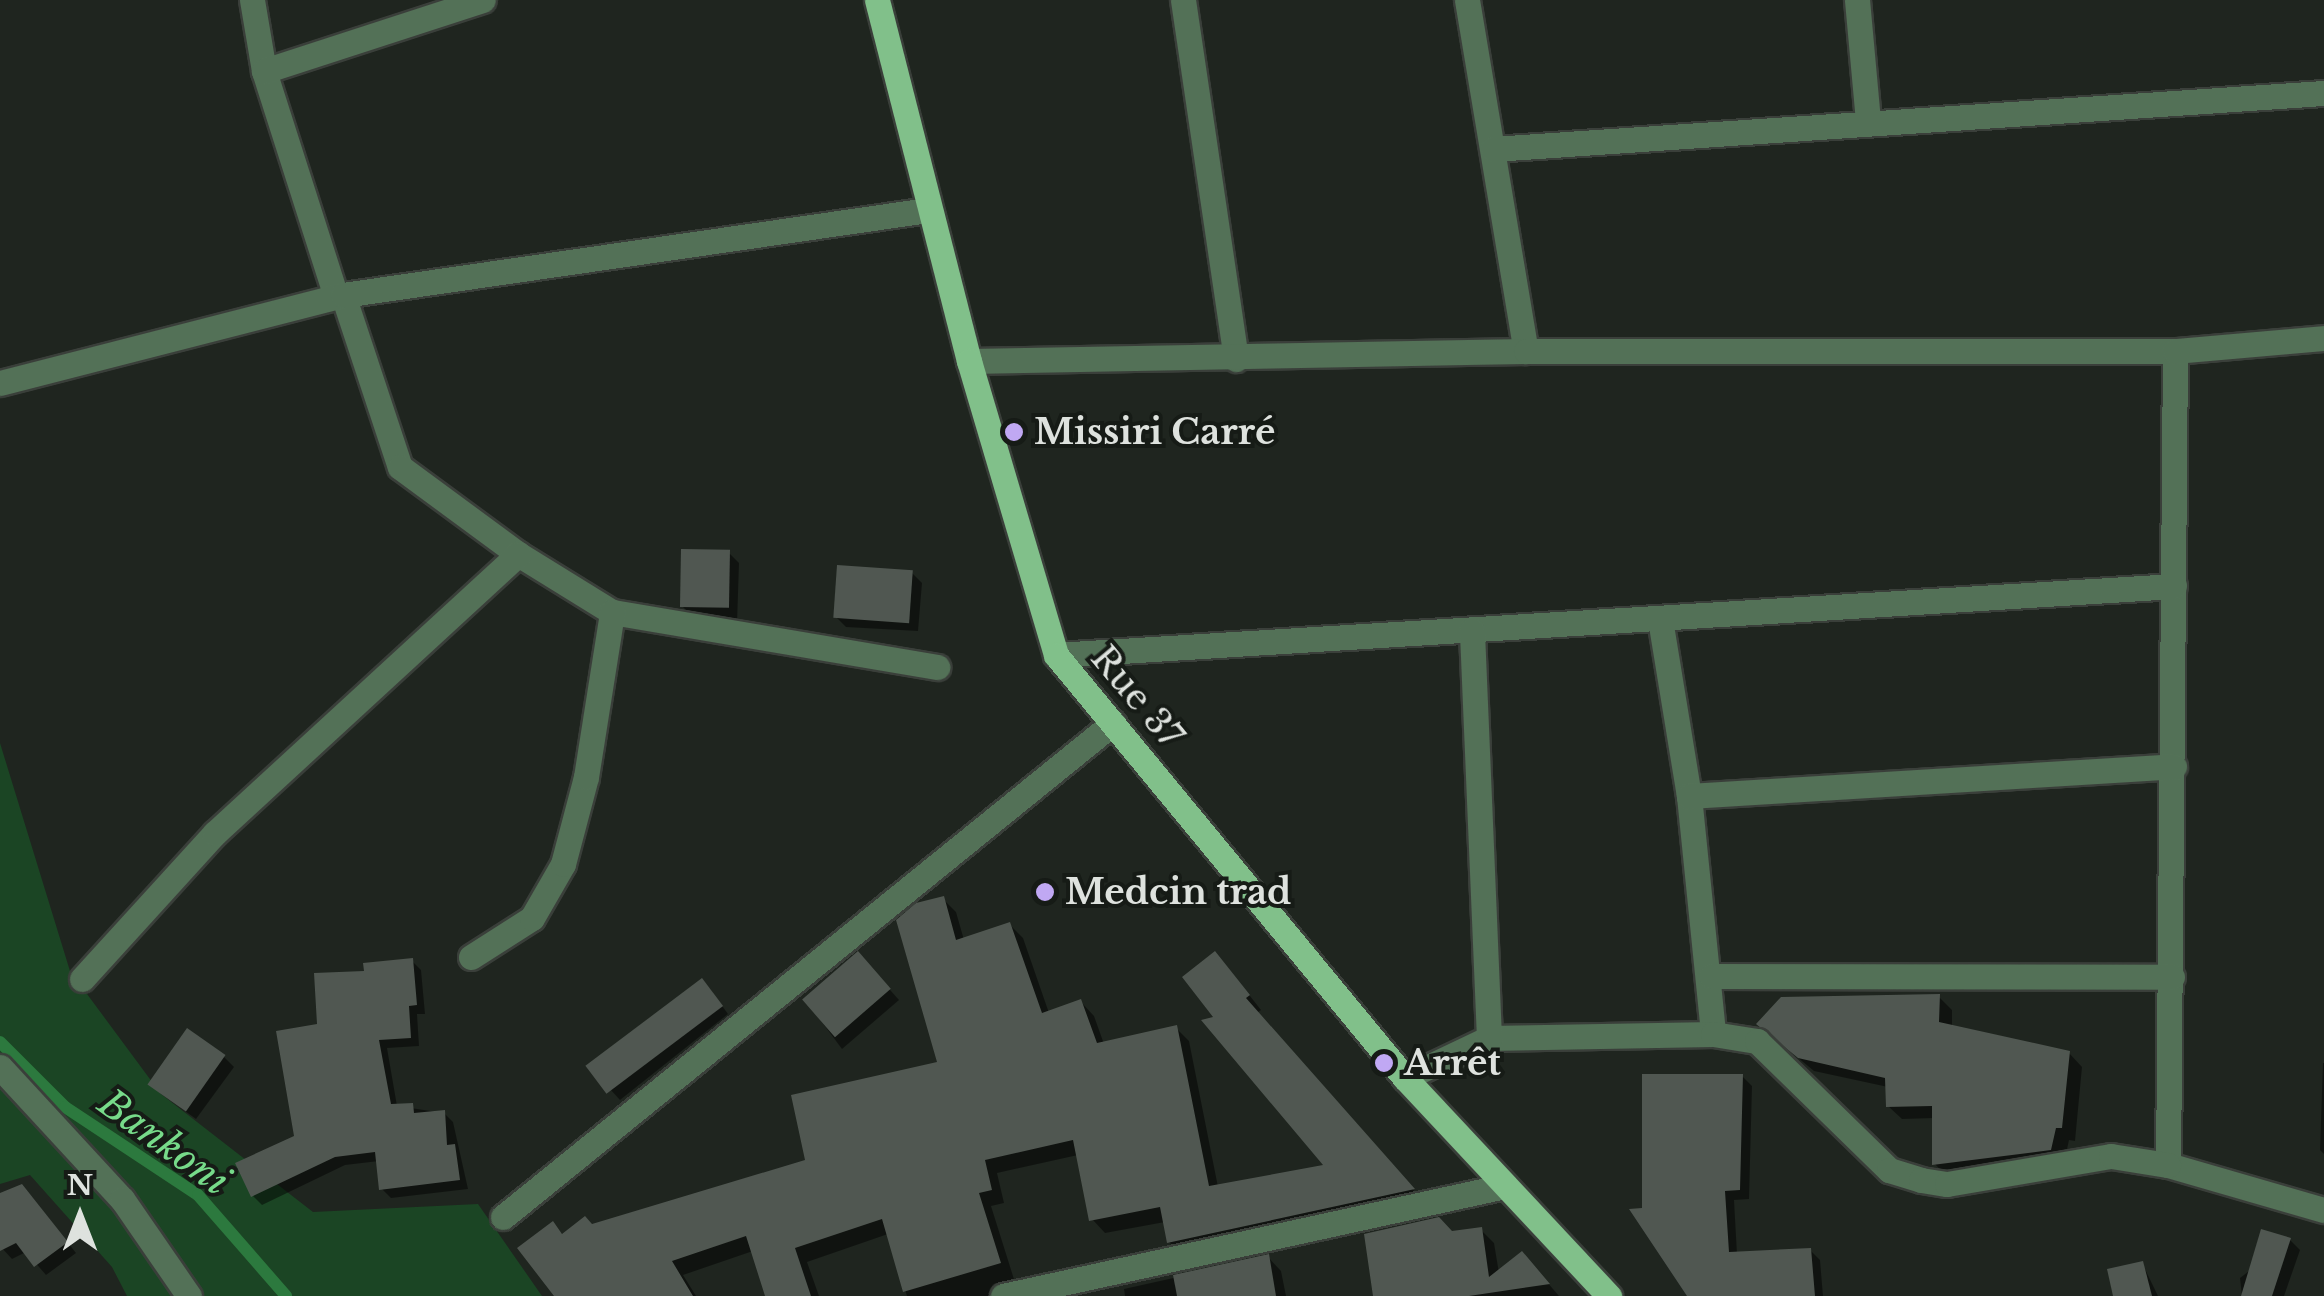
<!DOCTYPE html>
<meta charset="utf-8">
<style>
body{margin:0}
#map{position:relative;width:2324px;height:1296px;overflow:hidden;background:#1f251f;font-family:"Libre Baskerville",serif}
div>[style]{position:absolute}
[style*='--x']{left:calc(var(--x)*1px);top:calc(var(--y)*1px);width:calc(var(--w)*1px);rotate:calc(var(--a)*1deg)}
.green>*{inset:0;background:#1b4524}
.shadow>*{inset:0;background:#0007}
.stream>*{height:12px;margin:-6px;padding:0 6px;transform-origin:6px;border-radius:6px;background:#2c793e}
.building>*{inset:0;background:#505751;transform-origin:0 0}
.roads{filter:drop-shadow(2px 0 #3a3f3a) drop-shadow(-2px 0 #3a3f3a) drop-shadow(0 2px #3a3f3a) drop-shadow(0 -2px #3a3f3a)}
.minor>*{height:25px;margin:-12.5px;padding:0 12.5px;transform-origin:12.5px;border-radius:12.5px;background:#537157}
.major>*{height:25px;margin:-12.5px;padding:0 12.5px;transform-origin:12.5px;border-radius:12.5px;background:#81c08a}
.dots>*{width:28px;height:28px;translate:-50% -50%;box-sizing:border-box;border:5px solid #161b16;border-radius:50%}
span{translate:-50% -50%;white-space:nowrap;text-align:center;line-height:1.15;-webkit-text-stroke:8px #161b16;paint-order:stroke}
.poi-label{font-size:35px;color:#dee2de;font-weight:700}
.left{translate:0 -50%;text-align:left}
.street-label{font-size:35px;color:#dee2de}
.water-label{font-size:38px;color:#77db8a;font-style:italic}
.north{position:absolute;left:30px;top:1166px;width:100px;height:100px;-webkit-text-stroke:8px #161b16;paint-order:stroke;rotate:0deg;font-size:28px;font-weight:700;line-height:40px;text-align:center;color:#dee2de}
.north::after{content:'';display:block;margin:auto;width:35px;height:45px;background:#dee2de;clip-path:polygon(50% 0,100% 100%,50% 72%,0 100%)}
</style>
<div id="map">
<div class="green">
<div style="clip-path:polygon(0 743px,70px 971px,161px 1094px,313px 1212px,478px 1204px,542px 1296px,127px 1296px,112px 1267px,30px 1175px,0 1184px)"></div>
</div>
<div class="shadow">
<div style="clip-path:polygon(729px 553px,739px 563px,737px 624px,692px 616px,682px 606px)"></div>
<div style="clip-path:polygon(912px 573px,922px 583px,918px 631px,846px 627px,836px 617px)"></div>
<div style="clip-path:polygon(943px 899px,956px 912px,964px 940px,1010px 925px,1023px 938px,1049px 1013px,1081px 1002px,1094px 1016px,1104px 1044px,1176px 1028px,1189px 1041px,1218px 1187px,1327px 1167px,1217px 1018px,1228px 968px,1261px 1010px,1257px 1013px,1425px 1203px,1183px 1256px,1169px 1242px,1165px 1222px,1105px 1233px,1092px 1219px,1078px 1155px,997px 1173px,1004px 1203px,991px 1206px,1018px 1292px,1013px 1296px,907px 1296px,888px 1234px,807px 1262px,819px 1296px,768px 1296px,753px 1251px,683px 1275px,696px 1296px,558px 1296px,552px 1224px,564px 1236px,808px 1162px,940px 1064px)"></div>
<div style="clip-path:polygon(412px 961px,421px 970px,425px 1014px,417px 1014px,419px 1046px,387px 1048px,397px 1106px,444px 1113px,453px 1122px,468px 1189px,391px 1198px,382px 1189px,379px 1161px,345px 1165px,262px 1205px,253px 1196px,297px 1137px,319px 1027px,366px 973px)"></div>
<div style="clip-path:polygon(867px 964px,899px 1000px,842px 1049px,804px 998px)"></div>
<div style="clip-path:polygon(709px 988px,728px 1014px,620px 1100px,589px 1066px)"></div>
<div style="clip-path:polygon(1939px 997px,1952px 1010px,1952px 1027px,2069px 1053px,2082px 1067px,2075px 1141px,2069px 1140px,2064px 1163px,1948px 1178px,1935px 1164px,1935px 1118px,1902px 1119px,1888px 1106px,1888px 1087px,1814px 1071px,1773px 1037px)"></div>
<div style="clip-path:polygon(224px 1057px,234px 1067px,196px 1119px,160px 1093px)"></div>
<div style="clip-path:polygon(2323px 1063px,2324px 1063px,2324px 1154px,2320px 1150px)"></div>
<div style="clip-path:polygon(1742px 1076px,1752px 1086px,1749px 1199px,1734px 1200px,1737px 1254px,1810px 1250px,1820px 1260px,1823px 1296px,1692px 1296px,1645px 1211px)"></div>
<div style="clip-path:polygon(32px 1197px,76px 1253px,46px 1275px,26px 1252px,12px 1259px,0 1246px,0 1203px)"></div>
<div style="clip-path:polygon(1481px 1230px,1494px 1243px,1499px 1273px,1535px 1268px,1559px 1296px,1376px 1296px,1453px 1234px)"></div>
<div style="clip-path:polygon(2290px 1240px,2300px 1250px,2284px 1296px,2242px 1296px,2240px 1278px)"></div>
<div style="clip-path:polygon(1268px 1257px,1281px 1271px,1286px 1296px,1125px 1296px,1124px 1289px)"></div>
<div style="clip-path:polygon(2142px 1263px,2158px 1296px,2116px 1296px)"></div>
</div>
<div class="stream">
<div style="--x:0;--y:1042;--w:92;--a:45"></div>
<div style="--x:65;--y:1107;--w:159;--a:33.5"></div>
<div style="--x:198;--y:1195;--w:134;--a:48.9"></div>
</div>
<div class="building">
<div style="left:681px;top:549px;width:49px;height:58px;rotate:1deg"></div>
<div style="left:837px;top:565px;width:76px;height:53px;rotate:4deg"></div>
<div style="clip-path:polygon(944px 896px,956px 940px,1010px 922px,1042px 1013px,1081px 999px,1097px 1043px,1177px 1025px,1209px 1186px,1323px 1165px,1201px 1020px,1213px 1017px,1182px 977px,1215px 951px,1250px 995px,1246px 998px,1415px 1189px,1167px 1243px,1160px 1207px,1089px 1221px,1073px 1140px,985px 1160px,992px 1190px,979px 1193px,1001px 1263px,903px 1292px,882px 1219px,795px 1248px,811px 1296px,765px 1296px,746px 1236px,672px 1261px,693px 1296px,554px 1296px,517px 1248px,553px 1221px,562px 1234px,585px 1216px,592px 1224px,805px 1160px,791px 1095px,937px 1062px,896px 920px,916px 903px)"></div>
<div style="left:858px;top:951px;width:50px;height:74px;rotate:49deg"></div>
<div style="clip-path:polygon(413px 958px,417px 1005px,409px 1006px,411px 1038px,379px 1040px,391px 1104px,413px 1103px,414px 1113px,445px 1110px,447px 1145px,455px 1144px,460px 1180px,379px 1190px,375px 1152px,335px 1157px,251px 1197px,235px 1163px,294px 1136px,276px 1031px,317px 1024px,314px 973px,364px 971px,363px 963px)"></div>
<div style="left:702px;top:978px;width:35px;height:146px;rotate:53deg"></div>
<div style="clip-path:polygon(1940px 994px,1939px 1022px,2070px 1051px,2062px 1128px,2056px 1128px,2051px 1150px,1932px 1165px,1932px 1106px,1886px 1107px,1885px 1078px,1798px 1058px,1756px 1024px,1781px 997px)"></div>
<div style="left:187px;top:1028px;width:47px;height:69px;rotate:35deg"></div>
<div style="clip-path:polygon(1642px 1074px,1743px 1074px,1740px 1190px,1725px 1191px,1729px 1252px,1811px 1248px,1815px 1296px,1687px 1296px,1629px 1209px,1642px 1208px)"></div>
<div style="clip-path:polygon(22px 1184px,68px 1242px,34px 1267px,16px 1243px,0 1251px,0 1193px)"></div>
<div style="clip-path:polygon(1439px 1217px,1452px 1231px,1482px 1227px,1489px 1277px,1522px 1251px,1550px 1284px,1469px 1296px,1373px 1296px,1364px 1234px)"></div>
<div style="clip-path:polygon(2261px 1229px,2291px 1238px,2272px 1296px,2241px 1296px)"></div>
<div style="clip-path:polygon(1269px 1254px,1276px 1296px,1177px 1296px,1173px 1275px)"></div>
<div style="clip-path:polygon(2143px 1261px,2152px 1296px,2113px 1296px,2107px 1269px)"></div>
</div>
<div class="roads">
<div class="minor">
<div style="--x:252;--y:0;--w:72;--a:80.4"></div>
<div style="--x:264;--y:71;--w:236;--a:72.3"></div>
<div style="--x:1183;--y:0;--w:363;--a:81.6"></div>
<div style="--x:1467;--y:0;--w:356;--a:80.5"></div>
<div style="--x:1857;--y:0;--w:121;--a:84.8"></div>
<div style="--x:264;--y:71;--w:230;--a:-18"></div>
<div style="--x:1493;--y:149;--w:833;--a:-3.86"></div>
<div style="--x:343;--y:295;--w:181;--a:71.7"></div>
<div style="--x:400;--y:467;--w:147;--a:36.4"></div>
<div style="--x:518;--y:554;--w:110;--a:31.7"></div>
<div style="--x:612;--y:612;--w:330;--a:9.6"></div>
<div style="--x:2175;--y:351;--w:814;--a:90.49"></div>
<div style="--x:2168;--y:1165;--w:162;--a:16.1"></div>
<div style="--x:969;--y:361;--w:557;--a:-1.03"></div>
<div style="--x:1526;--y:351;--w:649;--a:0"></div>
<div style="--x:2175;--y:351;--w:150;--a:-5"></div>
<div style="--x:0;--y:383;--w:354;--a:-14.4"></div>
<div style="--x:343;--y:295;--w:591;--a:-8.27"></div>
<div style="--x:1660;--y:619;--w:179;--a:80.7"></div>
<div style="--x:1689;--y:796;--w:239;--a:84.2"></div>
<div style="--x:1056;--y:655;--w:1120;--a:-3.53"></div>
<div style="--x:1689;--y:796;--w:486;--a:-3.5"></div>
<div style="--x:471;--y:957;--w:72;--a:-32.6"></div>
<div style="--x:532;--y:918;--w:62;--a:-60.1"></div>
<div style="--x:563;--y:864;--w:90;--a:-75.2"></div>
<div style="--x:586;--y:777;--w:167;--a:-81"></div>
<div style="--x:1711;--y:976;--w:461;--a:0.1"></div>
<div style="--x:82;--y:979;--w:197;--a:-47.7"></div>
<div style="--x:215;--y:833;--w:412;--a:-42.6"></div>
<div style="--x:1489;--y:1038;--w:224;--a:-1"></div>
<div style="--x:1713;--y:1034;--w:45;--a:9"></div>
<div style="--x:1757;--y:1041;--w:185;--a:44.3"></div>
<div style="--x:1889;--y:1170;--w:34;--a:17"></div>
<div style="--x:1921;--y:1180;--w:26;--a:9"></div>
<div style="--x:1947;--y:1184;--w:166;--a:-9.7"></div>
<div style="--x:2111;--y:1156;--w:58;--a:9"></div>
<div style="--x:0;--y:1067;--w:180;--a:47.3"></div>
<div style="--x:122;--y:1199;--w:118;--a:55.4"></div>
<div style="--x:1405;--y:1078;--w:93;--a:-25.5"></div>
<div style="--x:1489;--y:1038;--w:408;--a:-92.4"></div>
<div style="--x:503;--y:1217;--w:785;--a:-39"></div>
<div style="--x:1003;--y:1296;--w:514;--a:-12.36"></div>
</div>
<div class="major">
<div style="--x:877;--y:0;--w:373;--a:75.7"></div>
<div style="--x:969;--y:361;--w:307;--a:73.5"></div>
<div style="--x:1056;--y:655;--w:548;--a:50.48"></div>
<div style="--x:1405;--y:1078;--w:299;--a:46.9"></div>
</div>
</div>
<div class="dots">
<div style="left:1014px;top:432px;background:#c0a8f3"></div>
<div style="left:1045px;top:892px;background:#c0a8f3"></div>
<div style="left:1384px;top:1063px;background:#c0a8f3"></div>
</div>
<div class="poi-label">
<span class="left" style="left:1034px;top:432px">Missiri Carré</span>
<span class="left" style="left:1065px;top:892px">Medcin trad</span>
<span class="left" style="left:1404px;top:1063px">Arrêt</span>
</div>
<div class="street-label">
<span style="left:1137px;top:697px;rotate:50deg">Rue 37</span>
</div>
<div class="water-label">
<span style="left:164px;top:1142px;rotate:36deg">Bankoni</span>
</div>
<div class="north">N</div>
</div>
